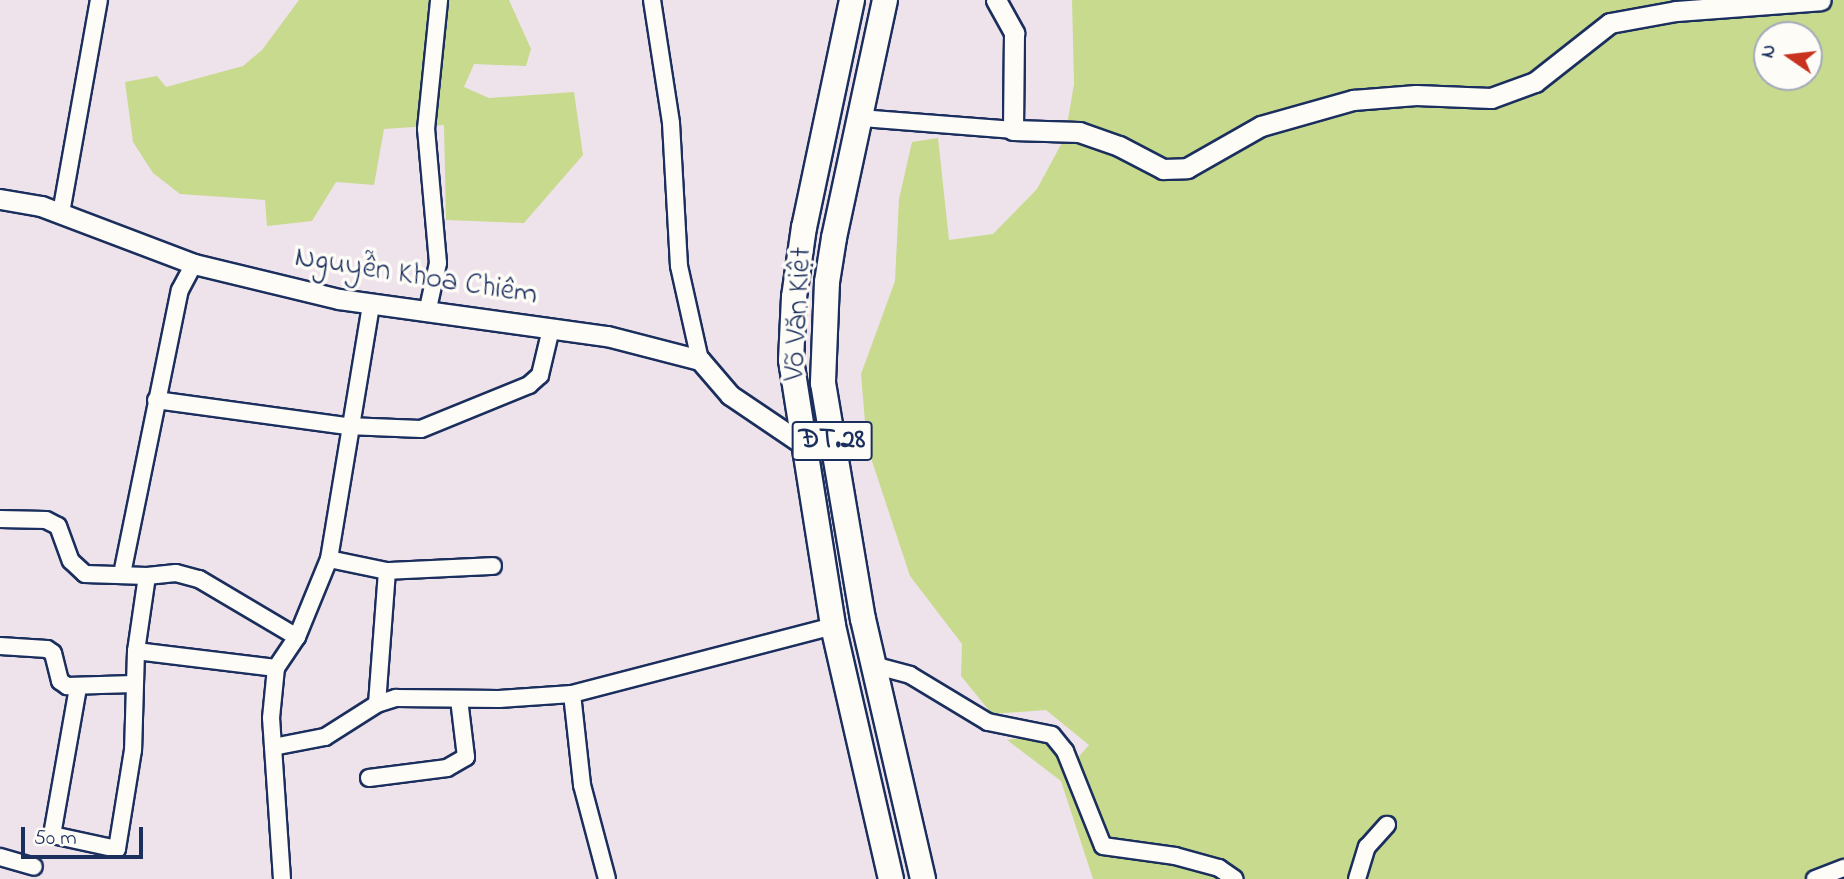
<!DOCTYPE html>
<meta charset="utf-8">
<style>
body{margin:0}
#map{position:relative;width:1844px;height:879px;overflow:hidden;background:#efe3eb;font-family:"Indie Flower",sans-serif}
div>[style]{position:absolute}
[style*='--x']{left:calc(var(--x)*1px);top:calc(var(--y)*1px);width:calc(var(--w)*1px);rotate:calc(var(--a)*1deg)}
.green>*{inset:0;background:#c7da8e}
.roads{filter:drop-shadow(2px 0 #1b2f5e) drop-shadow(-2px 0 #1b2f5e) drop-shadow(0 2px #1b2f5e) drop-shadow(0 -2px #1b2f5e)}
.minor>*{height:16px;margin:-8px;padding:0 8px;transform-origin:8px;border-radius:8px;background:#fdfcf7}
.tertiary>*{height:19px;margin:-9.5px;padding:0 9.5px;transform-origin:9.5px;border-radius:9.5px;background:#fdfcf7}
.primary>*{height:24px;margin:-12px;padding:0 12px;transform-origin:12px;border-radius:12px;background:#fdfcf7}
span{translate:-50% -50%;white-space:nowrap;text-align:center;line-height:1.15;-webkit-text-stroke:7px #fdfcf7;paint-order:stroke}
.shield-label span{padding:2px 5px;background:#fdfcf7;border:2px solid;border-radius:5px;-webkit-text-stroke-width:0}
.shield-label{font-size:28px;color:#1b2f5e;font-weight:700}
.street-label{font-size:30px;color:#1b2f5e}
.north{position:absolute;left:1753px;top:21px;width:70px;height:70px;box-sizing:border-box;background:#fdfcf7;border:2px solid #a3aaba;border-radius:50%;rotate:284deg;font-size:19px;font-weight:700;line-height:28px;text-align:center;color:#1b2f5e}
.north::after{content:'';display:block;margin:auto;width:24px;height:32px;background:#c8321e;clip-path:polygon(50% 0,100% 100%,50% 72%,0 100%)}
.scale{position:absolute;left:21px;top:827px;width:122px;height:32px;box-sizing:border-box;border:4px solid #1b2f5e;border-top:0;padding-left:9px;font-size:21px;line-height:24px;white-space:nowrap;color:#1b2f5e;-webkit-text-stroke:5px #fdfcf7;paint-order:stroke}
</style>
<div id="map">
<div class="green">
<div style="clip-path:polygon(299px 0,509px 0,531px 49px,526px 66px,474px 64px,464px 87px,489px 98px,574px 92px,583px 155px,524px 223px,446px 220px,444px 125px,384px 129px,374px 185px,336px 182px,312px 221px,267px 226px,265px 200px,180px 194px,153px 173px,133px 142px,125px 82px,157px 76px,166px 87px,243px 66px,262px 50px)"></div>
<div style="clip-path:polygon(evenodd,1072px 0,1844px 0,1844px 879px,1093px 879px,1061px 781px,1007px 740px,1030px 737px,1062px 743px,1075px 761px,1089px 745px,1046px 710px,992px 714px,961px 676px,962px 644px,910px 576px,867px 446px,861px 374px,895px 281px,899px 199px,912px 142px,938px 138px,949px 240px,993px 234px,1037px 189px,1065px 137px,1074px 84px,1072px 0,1767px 35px,1809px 35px,1809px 77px,1767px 77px,1767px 35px)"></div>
</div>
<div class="roads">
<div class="minor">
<div style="--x:652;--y:0;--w:124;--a:81.2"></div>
<div style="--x:671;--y:123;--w:143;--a:86.8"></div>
<div style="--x:679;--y:266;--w:96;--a:77.4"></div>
<div style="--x:861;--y:118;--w:152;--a:4.5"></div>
<div style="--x:61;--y:213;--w:216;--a:-79.9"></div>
<div style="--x:427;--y:313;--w:51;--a:-77.6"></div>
<div style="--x:438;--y:263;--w:135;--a:-95.1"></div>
<div style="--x:426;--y:129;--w:130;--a:-84.2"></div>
<div style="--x:156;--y:400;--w:193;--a:7.8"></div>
<div style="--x:347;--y:426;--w:74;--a:2.3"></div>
<div style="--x:421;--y:429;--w:117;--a:-22.2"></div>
<div style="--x:529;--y:385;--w:15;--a:-42"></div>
<div style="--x:540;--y:375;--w:47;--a:-76.6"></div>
<div style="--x:0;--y:519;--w:46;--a:1.2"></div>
<div style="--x:46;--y:520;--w:13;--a:27"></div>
<div style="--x:58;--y:526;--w:37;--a:70"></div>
<div style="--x:71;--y:561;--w:19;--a:43"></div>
<div style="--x:85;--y:574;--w:62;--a:1.8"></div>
<div style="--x:147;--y:576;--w:76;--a:98.3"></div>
<div style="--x:136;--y:651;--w:99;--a:91.7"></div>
<div style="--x:133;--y:750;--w:100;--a:99.2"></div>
<div style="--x:117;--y:849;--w:66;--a:-167.8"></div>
<div style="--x:52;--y:835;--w:149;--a:-80"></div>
<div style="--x:329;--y:559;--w:59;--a:11.7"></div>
<div style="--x:387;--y:571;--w:133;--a:94.3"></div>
<div style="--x:387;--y:571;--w:106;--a:-2.7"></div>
<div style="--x:122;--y:574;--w:290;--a:-78.5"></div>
<div style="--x:180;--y:290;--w:30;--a:-62"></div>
<div style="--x:147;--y:576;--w:29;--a:-6"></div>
<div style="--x:176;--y:573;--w:24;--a:15"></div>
<div style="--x:199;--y:579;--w:114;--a:30.6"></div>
<div style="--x:0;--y:646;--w:47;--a:3.7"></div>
<div style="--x:47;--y:649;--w:7;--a:34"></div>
<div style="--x:53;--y:653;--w:29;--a:76"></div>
<div style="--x:60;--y:681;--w:9;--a:36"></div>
<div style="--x:67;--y:686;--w:67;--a:-1.7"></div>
<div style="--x:136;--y:651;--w:141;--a:6.9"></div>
<div style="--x:873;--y:665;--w:38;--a:15"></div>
<div style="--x:910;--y:675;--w:91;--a:31.1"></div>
<div style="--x:988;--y:722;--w:65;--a:11.5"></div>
<div style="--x:1052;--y:735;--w:21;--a:51"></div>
<div style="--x:1065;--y:751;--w:102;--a:68.2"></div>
<div style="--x:1103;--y:846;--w:73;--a:7.9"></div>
<div style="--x:1175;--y:856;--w:46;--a:15.3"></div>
<div style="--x:1219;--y:868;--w:19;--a:35"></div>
<div style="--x:572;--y:694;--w:92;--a:83.7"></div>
<div style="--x:582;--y:785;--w:97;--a:75.1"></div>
<div style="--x:273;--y:747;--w:53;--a:-10.9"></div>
<div style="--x:325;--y:737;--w:62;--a:-32.4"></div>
<div style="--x:377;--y:704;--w:20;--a:-18"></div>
<div style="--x:396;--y:698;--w:103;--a:0.6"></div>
<div style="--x:499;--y:699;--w:73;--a:-3.9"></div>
<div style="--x:572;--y:694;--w:270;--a:-14.6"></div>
<div style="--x:369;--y:778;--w:79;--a:-7.3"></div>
<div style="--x:447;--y:768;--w:22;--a:-30"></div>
<div style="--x:466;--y:757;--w:58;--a:-96.9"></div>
<div style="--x:0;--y:857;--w:35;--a:16"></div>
<div style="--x:282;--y:879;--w:161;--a:-93.9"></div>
<div style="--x:271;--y:718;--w:50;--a:-84.3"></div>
<div style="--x:276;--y:668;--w:37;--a:-56"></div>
<div style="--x:297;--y:637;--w:84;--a:-67.7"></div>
<div style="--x:329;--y:559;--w:258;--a:-80.6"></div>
<div style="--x:1357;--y:879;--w:34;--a:-73"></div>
<div style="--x:1367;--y:847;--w:30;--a:-48"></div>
<div style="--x:1815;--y:879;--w:31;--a:-21"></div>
</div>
<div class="tertiary">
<div style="--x:996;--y:0;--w:38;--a:61"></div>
<div style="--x:1014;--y:33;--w:97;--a:90.6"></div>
<div style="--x:1013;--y:130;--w:66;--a:1.7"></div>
<div style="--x:1079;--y:132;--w:42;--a:19.3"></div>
<div style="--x:1119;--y:146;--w:50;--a:27.6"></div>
<div style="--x:1163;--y:169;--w:24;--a:-2"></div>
<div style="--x:1187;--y:168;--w:85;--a:-29.6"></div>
<div style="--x:1261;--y:126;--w:96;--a:-15.8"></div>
<div style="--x:1353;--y:100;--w:63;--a:-4.5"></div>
<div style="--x:1416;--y:95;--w:75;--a:2.3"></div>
<div style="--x:1491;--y:98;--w:47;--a:-20"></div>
<div style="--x:1535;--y:82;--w:95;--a:-38.2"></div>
<div style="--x:1610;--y:23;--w:67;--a:-10.3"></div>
<div style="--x:1676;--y:11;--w:145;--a:-4.3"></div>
<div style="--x:0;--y:199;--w:42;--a:9.7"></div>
<div style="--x:41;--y:206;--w:164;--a:20.8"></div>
<div style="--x:194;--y:264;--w:149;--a:13.6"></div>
<div style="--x:339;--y:299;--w:271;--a:7.9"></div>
<div style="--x:607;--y:336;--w:96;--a:14.5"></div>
<div style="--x:700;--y:360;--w:46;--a:49.4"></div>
<div style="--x:730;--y:395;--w:86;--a:34.1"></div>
</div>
<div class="primary">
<div style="--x:852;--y:0;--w:232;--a:101.9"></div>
<div style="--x:804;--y:227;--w:71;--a:98.1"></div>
<div style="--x:794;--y:297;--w:63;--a:92.7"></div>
<div style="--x:791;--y:360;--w:269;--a:81"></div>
<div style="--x:833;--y:626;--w:260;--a:77.1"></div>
<div style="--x:885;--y:0;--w:243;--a:102.1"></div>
<div style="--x:834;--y:238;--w:45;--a:99"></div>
<div style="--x:827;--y:282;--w:101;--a:92.3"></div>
<div style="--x:823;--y:383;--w:239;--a:80.4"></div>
<div style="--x:863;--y:619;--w:267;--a:77"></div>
</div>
</div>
<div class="shield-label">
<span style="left:832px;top:441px">ĐT.28</span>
</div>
<div class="street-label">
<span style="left:416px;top:277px;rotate:9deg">Nguyễn Khoa Chiêm</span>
<span style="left:799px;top:314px;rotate:-87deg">Võ Văn Kiệt</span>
</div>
<div class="north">N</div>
<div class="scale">50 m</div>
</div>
